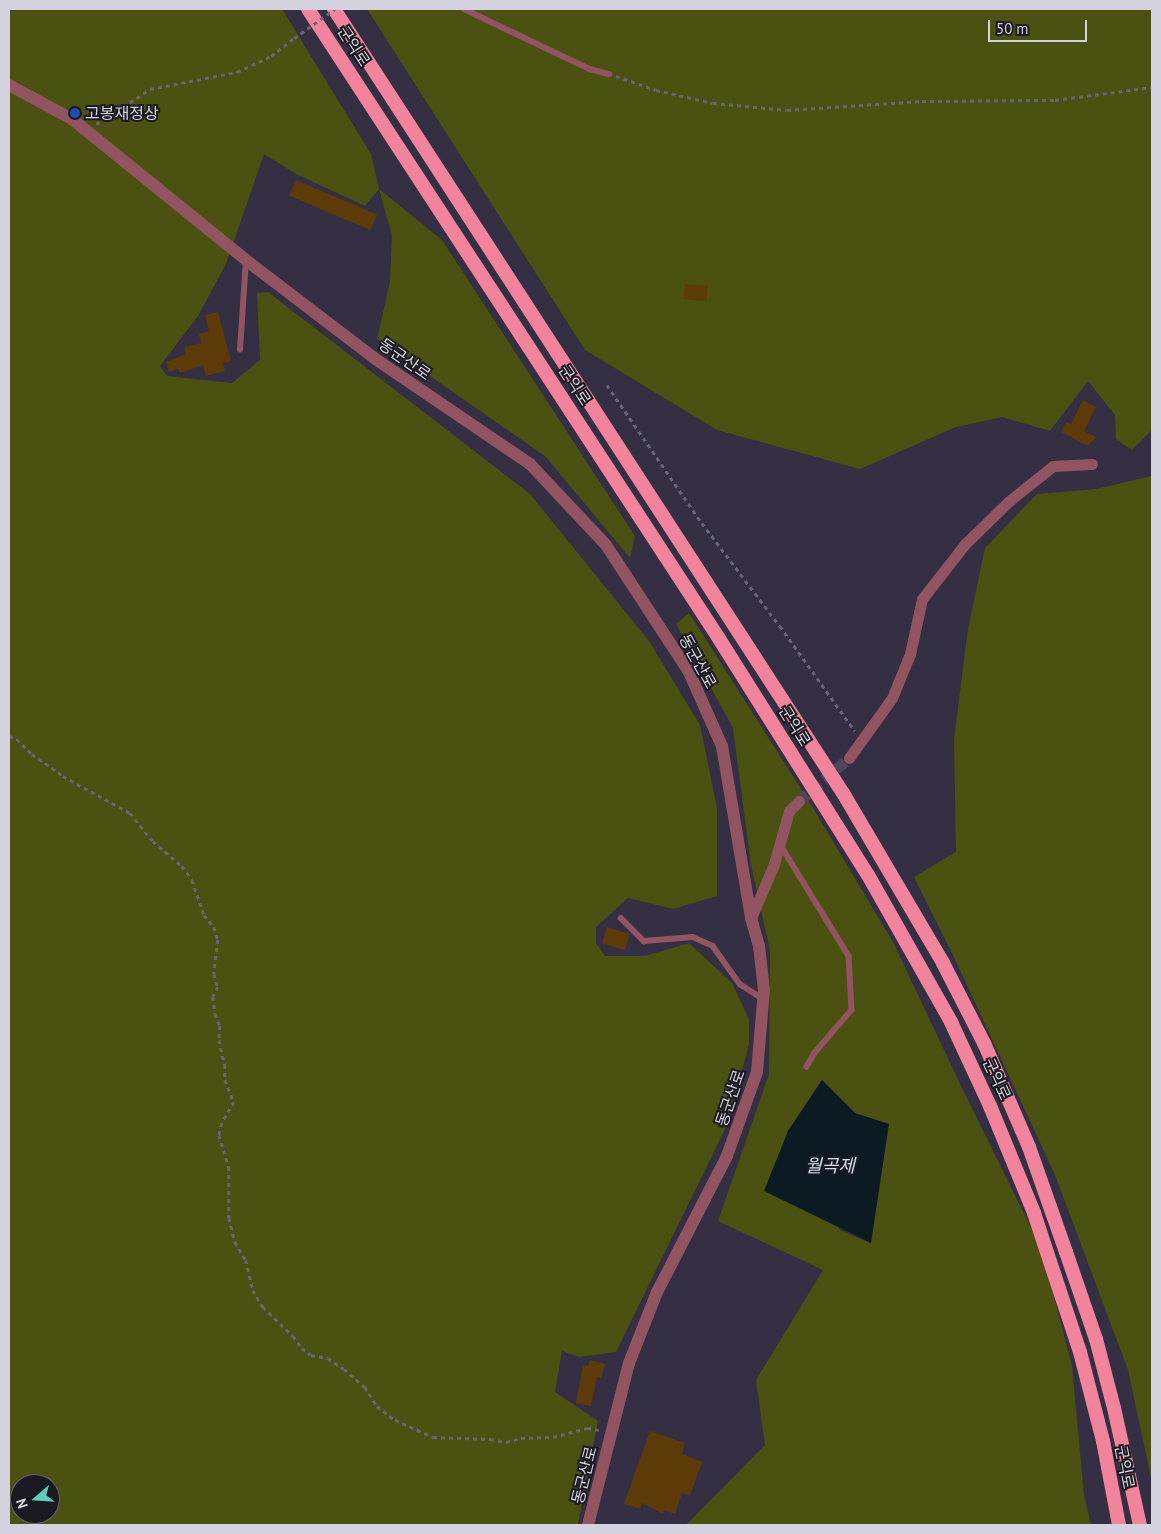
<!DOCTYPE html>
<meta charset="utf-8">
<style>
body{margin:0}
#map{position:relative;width:1161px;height:1534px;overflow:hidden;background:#342f43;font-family:"PT Sans","Noto Sans KR",sans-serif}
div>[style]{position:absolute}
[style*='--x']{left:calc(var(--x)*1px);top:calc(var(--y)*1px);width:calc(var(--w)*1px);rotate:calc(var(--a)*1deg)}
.green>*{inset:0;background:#4b5111}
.water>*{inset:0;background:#0c1b23}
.building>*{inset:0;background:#5e3c0a;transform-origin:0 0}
.minor-tunnel>*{height:11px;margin-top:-5.5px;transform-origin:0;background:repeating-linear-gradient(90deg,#4c475a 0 11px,transparent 0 16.5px)}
.path>*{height:2.5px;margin-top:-1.25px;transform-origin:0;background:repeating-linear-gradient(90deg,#696577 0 4px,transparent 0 8px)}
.service>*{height:5.5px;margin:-2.75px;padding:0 2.75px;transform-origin:2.75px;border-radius:2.75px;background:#935462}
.minor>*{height:11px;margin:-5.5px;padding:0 5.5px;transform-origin:5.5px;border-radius:5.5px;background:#935462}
.tertiary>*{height:12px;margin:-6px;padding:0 6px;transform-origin:6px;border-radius:6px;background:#935462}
.trunk>*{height:14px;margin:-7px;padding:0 7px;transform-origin:7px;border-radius:7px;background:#f2839c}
.path-bridge>*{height:2.5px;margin-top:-1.25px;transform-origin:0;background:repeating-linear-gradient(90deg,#696577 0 4px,transparent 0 8px)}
.dots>*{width:14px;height:14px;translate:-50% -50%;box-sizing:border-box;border:2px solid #1b1922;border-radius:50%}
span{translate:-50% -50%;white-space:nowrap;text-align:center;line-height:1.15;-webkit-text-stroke:4px #1b1922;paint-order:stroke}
.street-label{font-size:16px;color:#d4d2df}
.poi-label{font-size:16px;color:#d4d2df}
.left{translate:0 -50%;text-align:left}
.water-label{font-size:18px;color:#c9e2ef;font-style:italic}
.frame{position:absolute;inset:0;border:10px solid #d4d2df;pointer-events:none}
.north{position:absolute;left:10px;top:1474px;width:50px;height:50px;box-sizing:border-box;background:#1b1922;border:1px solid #65636e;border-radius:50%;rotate:251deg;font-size:14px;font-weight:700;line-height:20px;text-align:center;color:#d4d2df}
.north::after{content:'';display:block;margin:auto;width:18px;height:22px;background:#5eceb8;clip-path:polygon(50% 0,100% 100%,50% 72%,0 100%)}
.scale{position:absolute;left:988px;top:20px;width:99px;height:22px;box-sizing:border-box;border:2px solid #d4d2df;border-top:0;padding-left:6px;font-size:15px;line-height:18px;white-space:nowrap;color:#d4d2df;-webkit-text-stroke:4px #1b1922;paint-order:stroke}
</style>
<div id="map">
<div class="green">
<div style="clip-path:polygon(evenodd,9px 9px,282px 9px,371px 154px,379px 189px,442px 240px,635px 536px,630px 558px,545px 456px,377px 339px,390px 282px,392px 235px,379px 189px,365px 206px,296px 174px,264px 154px,226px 264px,198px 316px,160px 366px,167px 376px,232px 383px,260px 360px,257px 293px,268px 292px,530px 494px,649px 641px,700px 725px,717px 808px,717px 896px,673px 909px,628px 898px,596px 927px,596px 943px,605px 956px,645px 956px,689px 943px,732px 983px,749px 1019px,749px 1044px,728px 1123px,616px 1352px,579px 1357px,562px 1351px,555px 1392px,598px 1421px,578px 1525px,9px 1525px,9px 9px,20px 1484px,50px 1484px,50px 1514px,20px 1514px,20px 1484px)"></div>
<div style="clip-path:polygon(367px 9px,1152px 9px,1152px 430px,1132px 450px,1116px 439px,1115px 415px,1088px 381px,1050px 431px,1002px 417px,956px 427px,860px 469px,717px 430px,585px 350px)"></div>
<div style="clip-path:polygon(1152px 476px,1152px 1482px,1128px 1370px,1055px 1175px,953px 955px,914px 877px,956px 852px,954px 739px,968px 629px,985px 548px,1037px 494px,1096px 489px)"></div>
<div style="clip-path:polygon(evenodd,689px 613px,810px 803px,893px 942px,963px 1090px,1042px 1250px,1072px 1366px,1084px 1495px,1091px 1525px,686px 1525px,765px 1445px,756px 1380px,823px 1270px,718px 1221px,769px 1074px,770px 951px,751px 865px,733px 728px,676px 624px,689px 613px,822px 1080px,855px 1113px,870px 1243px,840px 1230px,788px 1131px,822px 1080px)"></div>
</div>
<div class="water">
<div style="clip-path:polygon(822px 1080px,855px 1113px,889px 1124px,871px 1243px,764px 1191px,788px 1131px)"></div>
</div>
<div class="building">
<div style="left:296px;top:180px;width:88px;height:17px;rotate:23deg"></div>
<div style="left:685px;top:284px;width:23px;height:15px;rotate:5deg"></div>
<div style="clip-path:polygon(218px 312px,231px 361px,223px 363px,225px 371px,206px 376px,203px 365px,180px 373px,178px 369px,169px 372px,166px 362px,186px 354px,184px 347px,201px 343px,199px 334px,209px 331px,205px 315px)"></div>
<div style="clip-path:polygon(1083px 400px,1096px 407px,1084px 431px,1096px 437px,1088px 446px,1061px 432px,1066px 422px,1071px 424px)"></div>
<div style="left:607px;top:927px;width:24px;height:17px;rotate:17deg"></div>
<div style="clip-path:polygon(590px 1360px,605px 1364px,601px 1378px,597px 1377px,591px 1406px,576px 1403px,583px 1365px,588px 1366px)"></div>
<div style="clip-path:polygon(650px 1431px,685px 1443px,682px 1454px,702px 1462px,690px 1496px,682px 1493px,675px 1514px,664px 1510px,663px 1514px,642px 1503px,640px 1509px,624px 1504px)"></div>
</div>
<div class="minor-tunnel">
<div style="--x:799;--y:801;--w:66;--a:-40.7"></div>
</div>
<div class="path">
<div style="--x:616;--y:76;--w:42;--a:19.3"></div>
<div style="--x:656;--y:90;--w:58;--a:12.8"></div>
<div style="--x:713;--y:103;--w:74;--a:5.4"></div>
<div style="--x:787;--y:110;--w:135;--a:-3.8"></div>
<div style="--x:922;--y:101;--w:133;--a:-0.4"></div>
<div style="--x:1055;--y:100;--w:98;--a:-7.6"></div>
<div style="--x:96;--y:124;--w:64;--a:-32.9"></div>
<div style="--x:150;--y:89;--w:89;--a:-11.1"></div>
<div style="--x:237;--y:72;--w:38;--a:-25"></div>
<div style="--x:271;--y:56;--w:29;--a:-38"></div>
<div style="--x:607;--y:385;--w:168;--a:55.5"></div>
<div style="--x:702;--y:523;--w:129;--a:52.9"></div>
<div style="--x:780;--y:626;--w:129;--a:54.5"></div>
<div style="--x:9;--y:736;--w:9;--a:21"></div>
<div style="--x:17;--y:739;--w:21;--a:45"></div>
<div style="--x:32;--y:754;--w:38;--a:35"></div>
<div style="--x:63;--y:776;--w:77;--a:28.9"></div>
<div style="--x:130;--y:813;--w:36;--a:51"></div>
<div style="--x:153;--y:841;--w:38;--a:41"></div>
<div style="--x:182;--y:866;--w:17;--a:54"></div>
<div style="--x:192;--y:880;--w:37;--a:71"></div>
<div style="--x:204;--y:915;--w:16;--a:50"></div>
<div style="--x:214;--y:927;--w:14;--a:73"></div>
<div style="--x:218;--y:940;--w:34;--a:97"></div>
<div style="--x:214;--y:974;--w:14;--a:73"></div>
<div style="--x:218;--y:987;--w:11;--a:117"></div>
<div style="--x:213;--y:997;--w:17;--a:83"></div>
<div style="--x:215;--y:1014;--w:13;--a:67"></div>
<div style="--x:220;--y:1026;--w:14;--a:94"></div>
<div style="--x:219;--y:1040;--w:26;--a:77"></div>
<div style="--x:225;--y:1065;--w:15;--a:90"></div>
<div style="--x:225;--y:1080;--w:24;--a:68"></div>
<div style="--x:234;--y:1102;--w:24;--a:120"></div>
<div style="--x:222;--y:1123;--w:12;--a:104"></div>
<div style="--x:219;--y:1135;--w:34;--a:73"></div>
<div style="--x:229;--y:1167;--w:51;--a:90"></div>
<div style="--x:229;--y:1218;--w:25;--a:76"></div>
<div style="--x:235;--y:1242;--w:21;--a:59"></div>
<div style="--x:246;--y:1260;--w:31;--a:77"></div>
<div style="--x:253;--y:1290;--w:20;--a:60"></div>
<div style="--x:263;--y:1307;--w:42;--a:44"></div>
<div style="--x:293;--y:1336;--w:15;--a:53"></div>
<div style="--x:302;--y:1348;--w:11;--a:38"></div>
<div style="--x:311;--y:1355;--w:17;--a:10"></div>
<div style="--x:328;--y:1358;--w:19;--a:35"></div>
<div style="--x:344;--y:1369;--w:28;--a:41"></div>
<div style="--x:365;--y:1387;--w:22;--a:58"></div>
<div style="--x:377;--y:1406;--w:23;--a:38"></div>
<div style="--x:395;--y:1420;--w:42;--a:24.1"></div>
<div style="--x:433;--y:1437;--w:57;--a:2"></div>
<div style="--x:490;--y:1439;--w:16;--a:11"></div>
<div style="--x:506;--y:1442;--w:16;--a:-15"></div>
<div style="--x:521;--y:1438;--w:32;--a:-2"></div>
<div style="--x:553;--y:1437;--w:35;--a:-15"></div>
<div style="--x:587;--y:1428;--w:12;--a:9"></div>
</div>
<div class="service">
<div style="--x:464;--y:9;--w:140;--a:25.5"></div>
<div style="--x:590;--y:69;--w:20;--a:15"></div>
<div style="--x:240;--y:350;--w:90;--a:-86.2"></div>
<div style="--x:780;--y:844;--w:132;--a:58.4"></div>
<div style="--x:849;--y:956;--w:54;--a:86.8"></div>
<div style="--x:852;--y:1010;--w:57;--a:130.7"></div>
<div style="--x:815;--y:1053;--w:16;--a:120"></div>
<div style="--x:621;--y:918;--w:33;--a:45"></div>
<div style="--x:644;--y:941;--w:49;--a:-4.7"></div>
<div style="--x:693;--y:937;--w:22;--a:24"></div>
<div style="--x:713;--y:946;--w:47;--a:54.6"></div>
<div style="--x:740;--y:984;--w:27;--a:33"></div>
</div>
<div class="minor">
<div style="--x:849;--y:758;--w:74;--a:-54.4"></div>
<div style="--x:892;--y:698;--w:48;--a:-67.8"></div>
<div style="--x:910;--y:654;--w:56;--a:-77.7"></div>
<div style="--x:922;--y:599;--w:70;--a:-52"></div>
<div style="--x:965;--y:544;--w:62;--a:-44.3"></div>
<div style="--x:1009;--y:501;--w:56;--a:-38.5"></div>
<div style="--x:1053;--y:466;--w:39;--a:-3"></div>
<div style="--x:751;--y:918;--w:59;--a:-66.9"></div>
<div style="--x:774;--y:864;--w:55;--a:-74.2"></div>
<div style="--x:789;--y:811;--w:14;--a:-45"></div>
</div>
<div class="tertiary">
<div style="--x:9;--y:85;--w:72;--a:28.4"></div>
<div style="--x:72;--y:119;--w:235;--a:39"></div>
<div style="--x:255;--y:267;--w:150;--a:37.4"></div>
<div style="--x:374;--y:358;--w:189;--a:34.2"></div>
<div style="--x:530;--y:464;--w:111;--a:46.8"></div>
<div style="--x:606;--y:545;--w:152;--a:56.8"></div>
<div style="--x:689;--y:672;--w:81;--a:66"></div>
<div style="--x:722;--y:746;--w:174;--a:80.4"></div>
<div style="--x:751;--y:918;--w:29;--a:74"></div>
<div style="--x:759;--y:946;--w:44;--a:83.5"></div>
<div style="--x:764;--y:990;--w:82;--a:94.9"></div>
<div style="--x:757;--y:1072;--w:89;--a:109.7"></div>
<div style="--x:727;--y:1156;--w:153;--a:117.2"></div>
<div style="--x:657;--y:1292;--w:76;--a:111.5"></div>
<div style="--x:629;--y:1363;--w:167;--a:104.2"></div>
</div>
<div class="trunk">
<div style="--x:308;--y:9;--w:750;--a:56.86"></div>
<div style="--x:718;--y:637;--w:281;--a:57.8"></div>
<div style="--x:868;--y:875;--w:169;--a:60.5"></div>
<div style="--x:951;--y:1022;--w:93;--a:65.1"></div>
<div style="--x:990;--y:1106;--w:116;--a:67.6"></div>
<div style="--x:1034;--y:1213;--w:146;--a:71.7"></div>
<div style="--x:1080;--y:1352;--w:92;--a:75.5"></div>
<div style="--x:1103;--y:1441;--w:86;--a:79.2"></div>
<div style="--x:334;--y:9;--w:935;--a:57.01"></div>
<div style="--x:843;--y:793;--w:197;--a:59.5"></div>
<div style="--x:943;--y:963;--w:90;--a:62.9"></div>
<div style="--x:984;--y:1043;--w:113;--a:66.6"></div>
<div style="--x:1029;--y:1147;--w:111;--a:70.6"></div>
<div style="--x:1066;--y:1252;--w:92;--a:71"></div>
<div style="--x:1096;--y:1339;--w:71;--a:75.4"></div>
<div style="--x:1114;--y:1408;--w:120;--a:77.5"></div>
</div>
<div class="path-bridge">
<div style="--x:294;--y:38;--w:50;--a:-35.3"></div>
</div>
<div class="dots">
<div style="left:75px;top:113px;background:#1a4fb4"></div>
</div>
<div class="street-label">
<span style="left:354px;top:46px;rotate:57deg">군익로</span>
<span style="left:405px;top:359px;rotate:35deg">동군산로</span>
<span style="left:575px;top:385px;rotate:57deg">군익로</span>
<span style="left:698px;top:661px;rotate:61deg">동군산로</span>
<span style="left:795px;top:726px;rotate:58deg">군익로</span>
<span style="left:997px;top:1079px;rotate:65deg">군익로</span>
<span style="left:730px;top:1098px;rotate:-71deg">동군산로</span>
<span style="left:1125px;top:1467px;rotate:79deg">군익로</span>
<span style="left:584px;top:1475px;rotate:-76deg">동군산로</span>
</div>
<div class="poi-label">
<span class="left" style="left:85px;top:113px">고봉재정상</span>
</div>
<div class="water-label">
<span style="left:830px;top:1166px">월곡제</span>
</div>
<div class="frame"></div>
<div class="north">N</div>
<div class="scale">50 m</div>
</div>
